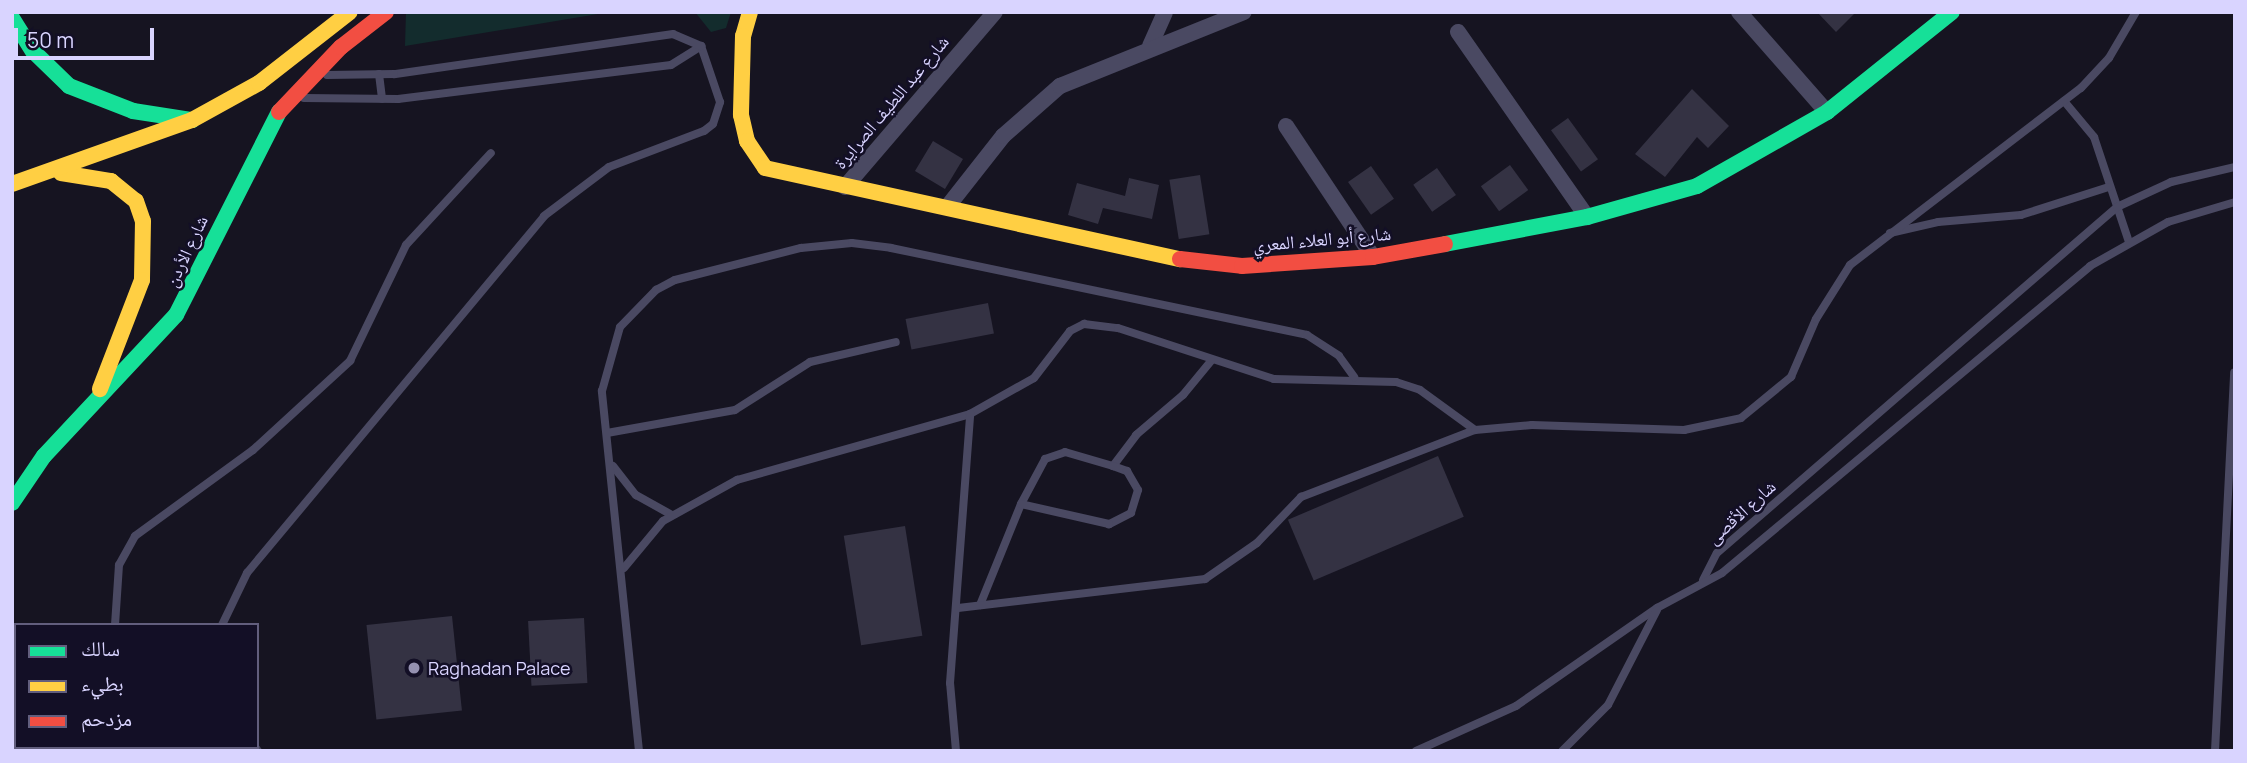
<!DOCTYPE html>
<meta charset="utf-8">
<style>
body{margin:0}
#map{position:relative;width:2247px;height:763px;overflow:hidden;background:#161421;font-family:Manrope,"Noto Naskh Arabic",sans-serif}
div>[style]{position:absolute}
[style*='--x']{left:calc(var(--x)*1px);top:calc(var(--y)*1px);width:calc(var(--w)*1px);rotate:calc(var(--a)*1deg)}
.green>*{inset:0;background:#132c2d}
.building>*{inset:0;background:#343243;transform-origin:0 0}
.lane>*{height:8px;margin:-4px;padding:0 4px;transform-origin:4px;border-radius:4px;background:#4a4962}
.street>*{height:16px;margin:-8px;padding:0 8px;transform-origin:8px;border-radius:8px;background:#4a4962}
.fast>*{height:16px;margin:-8px;padding:0 8px;transform-origin:8px;border-radius:8px;background:#16e098}
.slow>*{height:16px;margin:-8px;padding:0 8px;transform-origin:8px;border-radius:8px;background:#ffcf43}
.jam>*{height:16px;margin:-8px;padding:0 8px;transform-origin:8px;border-radius:8px;background:#f24e42}
.dots>*{width:19px;height:19px;translate:-50% -50%;box-sizing:border-box;border:4px solid #130f26;border-radius:50%}
span{translate:-50% -50%;white-space:nowrap;text-align:center;line-height:1.15;-webkit-text-stroke:5px #130f26;paint-order:stroke}
.street-label{font-size:18px;color:#d9d4ff}
.poi-label{font-size:18px;color:#d9d4ff}
.left{translate:0 -50%;text-align:left}
.frame{position:absolute;inset:0;border:14px solid #d9d4ff;pointer-events:none}
.legend{position:absolute;left:14px;top:623px;width:245px;height:126px;box-sizing:border-box;background:#130f26;border:2px solid #625e7d;margin:0;padding:9px 12px;list-style:none;font-size:21px;color:#d9d4ff}
.legend li{display:flex;align-items:center;gap:14px;height:35px}
.legend b{width:35px;border:2px solid #625e7d}
.scale{position:absolute;left:14px;top:28px;width:140px;height:32px;box-sizing:border-box;border:4px solid #d9d4ff;border-top:0;padding-left:9px;font-size:21px;line-height:24px;white-space:nowrap;color:#d9d4ff;-webkit-text-stroke:5px #130f26;paint-order:stroke}
</style>
<div id="map">
<div class="green">
<div style="clip-path:polygon(406px 12px,610px 12px,405px 46px)"></div>
<div style="clip-path:polygon(695px 12px,731px 12px,726px 28px,711px 32px)"></div>
</div>
<div class="building">
<div style="clip-path:polygon(1817px 12px,1856px 12px,1836px 32px)"></div>
<div style="clip-path:polygon(1692px 89px,1729px 126px,1708px 148px,1697px 137px,1665px 177px,1635px 154px)"></div>
<div style="left:1568px;top:118px;width:51px;height:21px;rotate:54deg"></div>
<div style="left:933px;top:141px;width:35px;height:35px;rotate:31deg"></div>
<div style="left:1510px;top:165px;width:31px;height:36px;rotate:54deg"></div>
<div style="left:1371px;top:166px;width:40px;height:28px;rotate:55deg"></div>
<div style="left:1437px;top:168px;width:33px;height:29px;rotate:55deg"></div>
<div style="left:1200px;top:175px;width:60px;height:31px;rotate:81deg"></div>
<div style="clip-path:polygon(1129px 178px,1159px 185px,1152px 219px,1103px 208px,1098px 224px,1068px 215px,1077px 183px,1125px 196px)"></div>
<div style="left:988px;top:303px;width:31px;height:84px;rotate:79deg"></div>
<div style="left:1438px;top:456px;width:66px;height:163px;rotate:67deg"></div>
<div style="left:905px;top:526px;width:111px;height:62px;rotate:81deg"></div>
<div style="left:452px;top:616px;width:95px;height:86px;rotate:84deg"></div>
<div style="left:584px;top:618px;width:65px;height:56px;rotate:87deg"></div>
</div>
<div class="lane">
<div style="--x:379;--y:74;--w:25;--a:83"></div>
<div style="--x:304;--y:98;--w:94;--a:0.6"></div>
<div style="--x:398;--y:99;--w:275;--a:-7.1"></div>
<div style="--x:671;--y:65;--w:36;--a:-32"></div>
<div style="--x:2064;--y:101;--w:47;--a:50.2"></div>
<div style="--x:2094;--y:137;--w:111;--a:71.6"></div>
<div style="--x:1890;--y:233;--w:49;--a:-12.9"></div>
<div style="--x:1938;--y:222;--w:83;--a:-4.8"></div>
<div style="--x:2021;--y:215;--w:92;--a:-17.7"></div>
<div style="--x:607;--y:433;--w:130;--a:-10.2"></div>
<div style="--x:735;--y:410;--w:89;--a:-32.6"></div>
<div style="--x:810;--y:362;--w:88;--a:-13.1"></div>
<div style="--x:613;--y:466;--w:37;--a:52"></div>
<div style="--x:636;--y:495;--w:41;--a:29.1"></div>
<div style="--x:1113;--y:466;--w:39;--a:-53"></div>
<div style="--x:1136;--y:435;--w:62;--a:-40.4"></div>
<div style="--x:1183;--y:395;--w:44;--a:-50.5"></div>
<div style="--x:624;--y:568;--w:61;--a:-50.3"></div>
<div style="--x:663;--y:521;--w:85;--a:-29"></div>
<div style="--x:737;--y:480;--w:242;--a:-15.8"></div>
<div style="--x:970;--y:414;--w:73;--a:-29.4"></div>
<div style="--x:1034;--y:378;--w:59;--a:-52.5"></div>
<div style="--x:1070;--y:331;--w:16;--a:-27"></div>
<div style="--x:1084;--y:324;--w:34;--a:7"></div>
<div style="--x:1118;--y:328;--w:164;--a:18.1"></div>
<div style="--x:1274;--y:379;--w:122;--a:1.4"></div>
<div style="--x:1396;--y:382;--w:25;--a:18"></div>
<div style="--x:1420;--y:390;--w:68;--a:36"></div>
<div style="--x:1703;--y:580;--w:30;--a:-63"></div>
<div style="--x:1717;--y:553;--w:529;--a:-40.86"></div>
<div style="--x:2117;--y:207;--w:60;--a:-24.8"></div>
<div style="--x:2171;--y:182;--w:66;--a:-13.2"></div>
<div style="--x:980;--y:605;--w:109;--a:-67.9"></div>
<div style="--x:1021;--y:504;--w:51;--a:-61.9"></div>
<div style="--x:1045;--y:459;--w:21;--a:-19"></div>
<div style="--x:1065;--y:452;--w:50;--a:16.3"></div>
<div style="--x:1113;--y:466;--w:15;--a:20"></div>
<div style="--x:1127;--y:471;--w:22;--a:60"></div>
<div style="--x:1138;--y:490;--w:24;--a:107"></div>
<div style="--x:1131;--y:513;--w:25;--a:153"></div>
<div style="--x:1109;--y:524;--w:90;--a:-167.2"></div>
<div style="--x:958;--y:608;--w:249;--a:-6.7"></div>
<div style="--x:1205;--y:579;--w:63;--a:-34.7"></div>
<div style="--x:1257;--y:543;--w:64;--a:-46.3"></div>
<div style="--x:1301;--y:497;--w:186;--a:-21.1"></div>
<div style="--x:1475;--y:430;--w:57;--a:-5"></div>
<div style="--x:1532;--y:425;--w:152;--a:1.9"></div>
<div style="--x:1684;--y:430;--w:58;--a:-11.9"></div>
<div style="--x:1741;--y:418;--w:65;--a:-39.4"></div>
<div style="--x:1791;--y:377;--w:63;--a:-66.7"></div>
<div style="--x:1816;--y:319;--w:64;--a:-57.8"></div>
<div style="--x:1850;--y:265;--w:291;--a:-37.5"></div>
<div style="--x:2081;--y:88;--w:41;--a:-47"></div>
<div style="--x:2109;--y:58;--w:53;--a:-59.6"></div>
<div style="--x:115;--y:625;--w:60;--a:-86.2"></div>
<div style="--x:119;--y:565;--w:33;--a:-61"></div>
<div style="--x:135;--y:536;--w:146;--a:-36.1"></div>
<div style="--x:253;--y:450;--w:132;--a:-42.5"></div>
<div style="--x:350;--y:361;--w:129;--a:-64.2"></div>
<div style="--x:406;--y:245;--w:125;--a:-47.3"></div>
<div style="--x:222;--y:625;--w:58;--a:-64.3"></div>
<div style="--x:247;--y:573;--w:464;--a:-50.2"></div>
<div style="--x:544;--y:216;--w:81;--a:-37"></div>
<div style="--x:609;--y:167;--w:102;--a:-20.8"></div>
<div style="--x:704;--y:131;--w:11;--a:-38"></div>
<div style="--x:713;--y:124;--w:23;--a:-72"></div>
<div style="--x:720;--y:102;--w:59;--a:-108.7"></div>
<div style="--x:701;--y:46;--w:30;--a:-157"></div>
<div style="--x:673;--y:34;--w:282;--a:171.8"></div>
<div style="--x:394;--y:74;--w:67;--a:179.1"></div>
<div style="--x:130;--y:747;--w:4;--a:76"></div>
<div style="--x:204;--y:747;--w:4;--a:76"></div>
<div style="--x:255;--y:747;--w:5;--a:53"></div>
<div style="--x:639;--y:751;--w:362;--a:-95.9"></div>
<div style="--x:602;--y:391;--w:66;--a:-74.3"></div>
<div style="--x:620;--y:327;--w:52;--a:-45.8"></div>
<div style="--x:656;--y:290;--w:21;--a:-28"></div>
<div style="--x:675;--y:280;--w:130;--a:-14.3"></div>
<div style="--x:801;--y:248;--w:51;--a:-5.6"></div>
<div style="--x:852;--y:243;--w:39;--a:7"></div>
<div style="--x:891;--y:248;--w:425;--a:11.8"></div>
<div style="--x:1307;--y:335;--w:38;--a:33"></div>
<div style="--x:1339;--y:356;--w:26;--a:54"></div>
<div style="--x:956;--y:751;--w:68;--a:-95"></div>
<div style="--x:950;--y:683;--w:270;--a:-85.7"></div>
<div style="--x:1416;--y:751;--w:110;--a:-24.2"></div>
<div style="--x:1516;--y:706;--w:172;--a:-34.8"></div>
<div style="--x:1657;--y:608;--w:74;--a:-28.3"></div>
<div style="--x:1722;--y:573;--w:479;--a:-39.8"></div>
<div style="--x:2090;--y:266;--w:90;--a:-29.4"></div>
<div style="--x:2168;--y:222;--w:70;--a:-16.6"></div>
<div style="--x:1562;--y:751;--w:65;--a:-45"></div>
<div style="--x:1608;--y:705;--w:107;--a:-62.7"></div>
<div style="--x:2215;--y:751;--w:379;--a:-87.1"></div>
</div>
<div class="street">
<div style="--x:1739;--y:12;--w:133;--a:48.7"></div>
<div style="--x:1458;--y:32;--w:226;--a:55.1"></div>
<div style="--x:1150;--y:46;--w:37;--a:-66"></div>
<div style="--x:1286;--y:126;--w:157;--a:56.4"></div>
<div style="--x:845;--y:187;--w:230;--a:-49.4"></div>
<div style="--x:948;--y:206;--w:89;--a:-51.8"></div>
<div style="--x:1003;--y:136;--w:76;--a:-41.3"></div>
<div style="--x:1060;--y:86;--w:198;--a:-21.9"></div>
</div>
<div class="fast">
<div style="--x:12;--y:18;--w:39;--a:58"></div>
<div style="--x:33;--y:51;--w:50;--a:44.2"></div>
<div style="--x:69;--y:86;--w:69;--a:21.3"></div>
<div style="--x:133;--y:111;--w:60;--a:8.7"></div>
<div style="--x:1445;--y:244;--w:145;--a:-10.8"></div>
<div style="--x:1587;--y:217;--w:114;--a:-15.7"></div>
<div style="--x:1697;--y:186;--w:150;--a:-29.6"></div>
<div style="--x:1827;--y:112;--w:160;--a:-38.7"></div>
<div style="--x:12;--y:503;--w:57;--a:-55.8"></div>
<div style="--x:44;--y:456;--w:193;--a:-46.9"></div>
<div style="--x:176;--y:315;--w:228;--a:-63.1"></div>
</div>
<div class="slow">
<div style="--x:750;--y:12;--w:25;--a:106"></div>
<div style="--x:743;--y:36;--w:79;--a:91.5"></div>
<div style="--x:741;--y:115;--w:27;--a:77"></div>
<div style="--x:747;--y:141;--w:32;--a:56"></div>
<div style="--x:765;--y:168;--w:425;--a:12.4"></div>
<div style="--x:61;--y:173;--w:51;--a:9.1"></div>
<div style="--x:111;--y:181;--w:32;--a:39"></div>
<div style="--x:136;--y:201;--w:21;--a:71"></div>
<div style="--x:143;--y:221;--w:59;--a:91"></div>
<div style="--x:142;--y:280;--w:117;--a:111.1"></div>
<div style="--x:12;--y:184;--w:191;--a:-19.6"></div>
<div style="--x:192;--y:120;--w:77;--a:-28.9"></div>
<div style="--x:259;--y:83;--w:115;--a:-38"></div>
</div>
<div class="jam">
<div style="--x:279;--y:112;--w:90;--a:-46.4"></div>
<div style="--x:341;--y:47;--w:57;--a:-37.9"></div>
<div style="--x:1180;--y:259;--w:62;--a:6.4"></div>
<div style="--x:1242;--y:266;--w:131;--a:-3.9"></div>
<div style="--x:1373;--y:257;--w:73;--a:-10.2"></div>
</div>
<div class="dots">
<div style="left:414px;top:668px;background:#9591b1"></div>
</div>
<div class="street-label">
<span style="left:891px;top:102px;rotate:-50deg">شارع عبد اللطيف الصرايرة</span>
<span style="left:1322px;top:239px;rotate:-5deg">شارع أبو العلاء المعري</span>
<span style="left:186px;top:251px;rotate:-65deg">شارع الأردن</span>
<span style="left:1741px;top:512px;rotate:-42deg">شارع الأقصى</span>
</div>
<div class="poi-label">
<span class="left" style="left:428px;top:668px">Raghadan Palace</span>
</div>
<div class="frame"></div>
<ul class="legend">
<li><b style="height:9px;background:#16e098"></b>سالك</li>
<li><b style="height:9px;background:#ffcf43"></b>بطيء</li>
<li><b style="height:9px;background:#f24e42"></b>مزدحم</li>
</ul>
<div class="scale">50 m</div>
</div>
